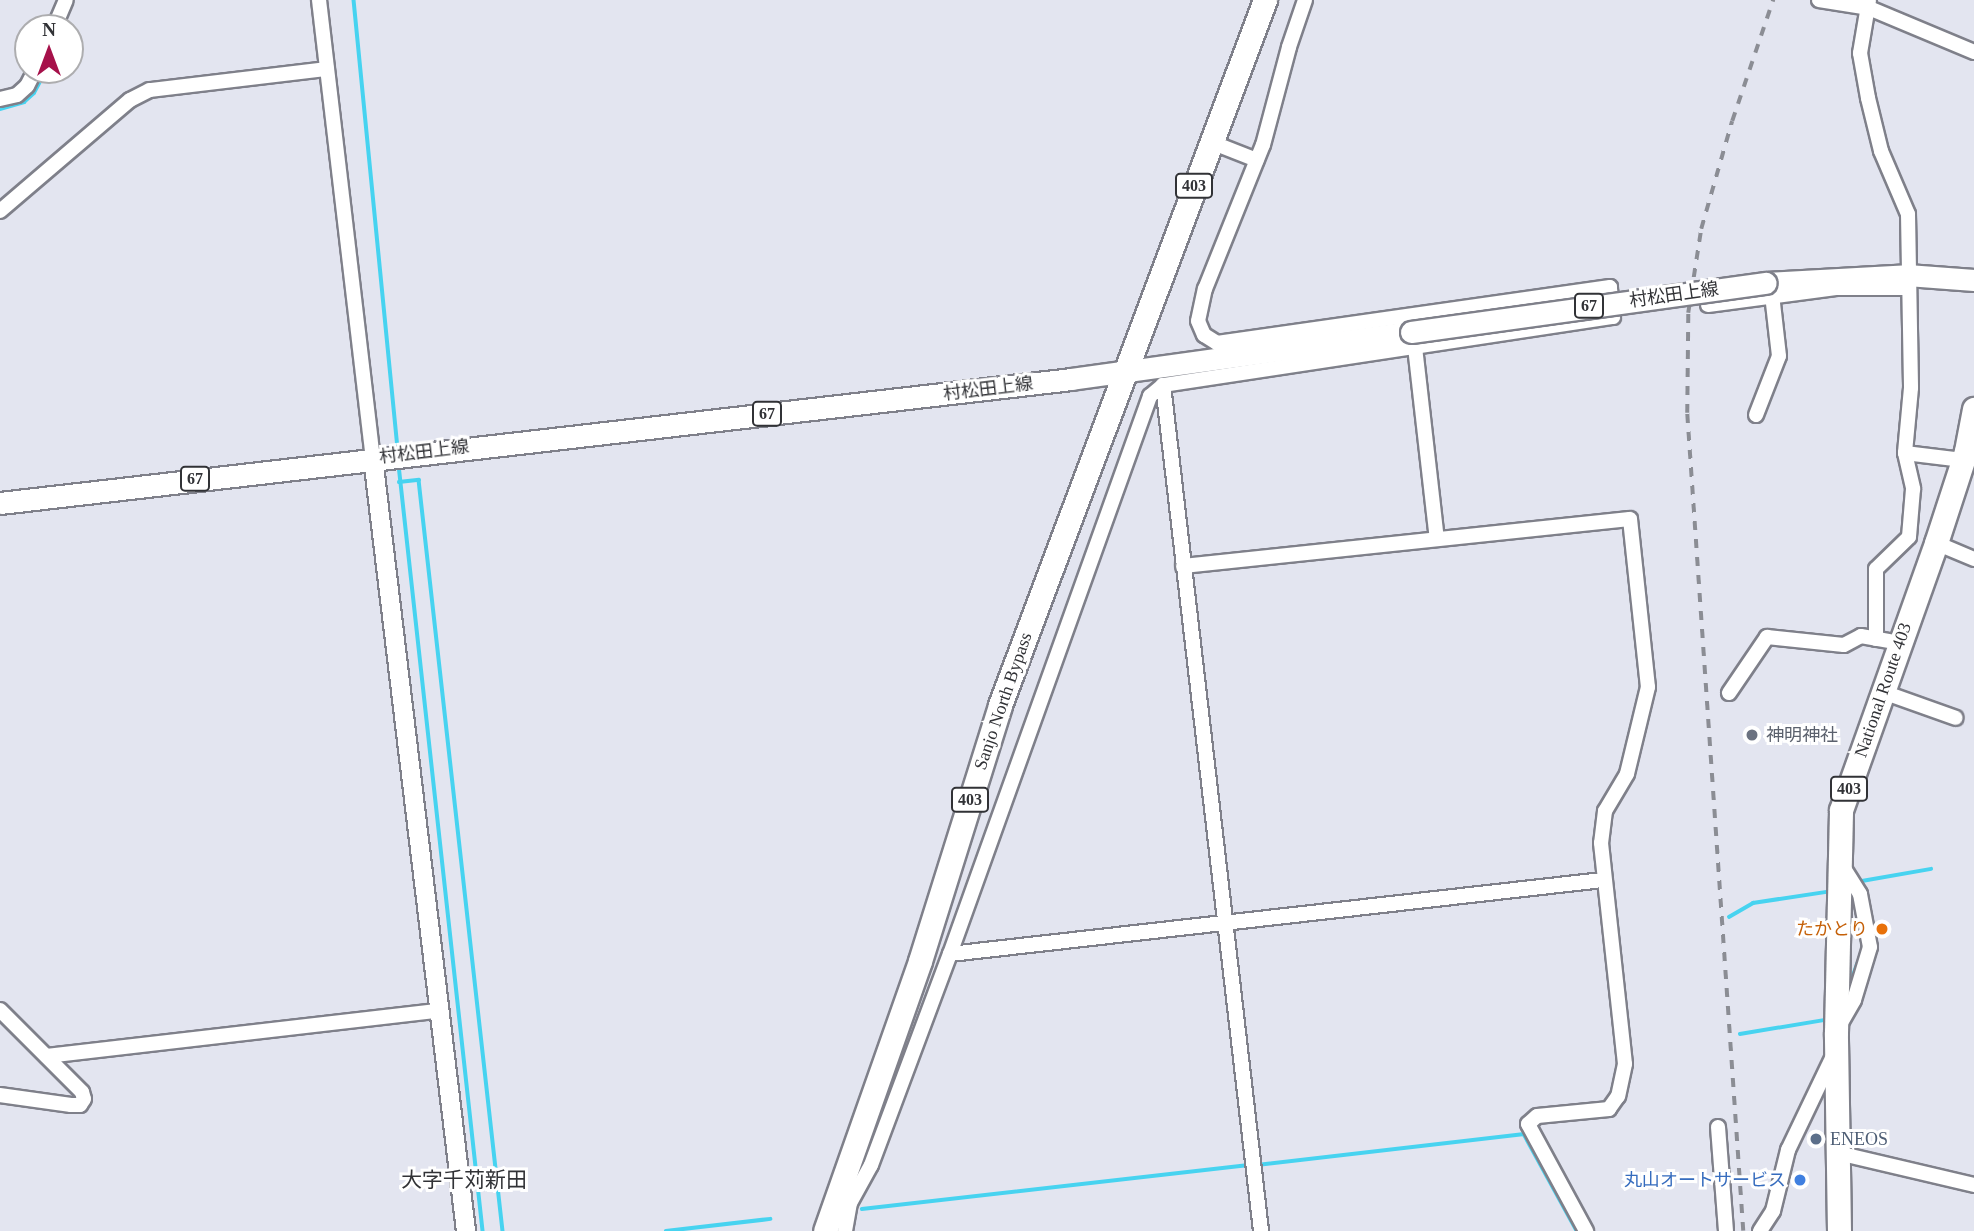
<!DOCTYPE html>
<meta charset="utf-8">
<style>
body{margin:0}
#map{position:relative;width:1974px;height:1231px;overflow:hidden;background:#e3e5f0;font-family:"Times New Roman","Noto Sans JP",serif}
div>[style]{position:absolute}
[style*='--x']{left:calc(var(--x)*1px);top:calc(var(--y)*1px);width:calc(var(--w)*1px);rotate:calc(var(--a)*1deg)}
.stream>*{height:3.5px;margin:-1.75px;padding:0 1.75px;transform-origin:1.75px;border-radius:1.75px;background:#47d3f0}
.roads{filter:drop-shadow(2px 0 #7f808a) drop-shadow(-2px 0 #7f808a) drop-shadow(0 2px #7f808a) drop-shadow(0 -2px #7f808a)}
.minor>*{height:14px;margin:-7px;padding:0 7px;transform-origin:7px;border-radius:7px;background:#fff}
.tertiary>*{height:18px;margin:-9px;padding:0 9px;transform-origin:9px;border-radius:9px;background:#fff}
.primary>*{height:21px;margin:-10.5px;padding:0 10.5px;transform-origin:10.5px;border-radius:10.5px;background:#fff}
.trunk>*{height:23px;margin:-11.5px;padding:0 11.5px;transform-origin:11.5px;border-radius:11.5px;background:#fff}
.rail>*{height:3.5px;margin-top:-1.75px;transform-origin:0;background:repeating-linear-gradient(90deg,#8b8d94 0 9px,transparent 0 18px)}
.bridges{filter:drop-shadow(2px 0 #7f808a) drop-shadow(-2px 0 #7f808a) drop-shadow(0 2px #7f808a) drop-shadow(0 -2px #7f808a)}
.primary-bridge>*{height:21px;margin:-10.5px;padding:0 10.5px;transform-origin:10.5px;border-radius:10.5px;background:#fff}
.dots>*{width:19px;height:19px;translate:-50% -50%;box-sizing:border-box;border:4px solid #fff;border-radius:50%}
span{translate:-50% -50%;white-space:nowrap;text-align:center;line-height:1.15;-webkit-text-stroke:6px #fff;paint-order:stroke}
.shield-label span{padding:2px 5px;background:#fff;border:2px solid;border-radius:5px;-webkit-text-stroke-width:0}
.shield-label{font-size:16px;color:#313236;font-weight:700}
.street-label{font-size:18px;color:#313236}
.worship-label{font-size:18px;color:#5b616d}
.left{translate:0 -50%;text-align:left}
.food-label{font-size:18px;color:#c56008}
.right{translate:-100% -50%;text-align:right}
.service-label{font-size:18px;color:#4e5e75}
.shop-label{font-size:18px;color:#366cbe}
.quarter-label{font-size:21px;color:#313236}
.north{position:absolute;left:14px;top:14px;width:70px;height:70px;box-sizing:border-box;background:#fff;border:2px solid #adadaf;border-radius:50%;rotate:0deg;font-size:19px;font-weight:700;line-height:28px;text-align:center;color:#313236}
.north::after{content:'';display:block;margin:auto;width:24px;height:32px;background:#a6114a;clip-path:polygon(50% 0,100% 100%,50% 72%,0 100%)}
</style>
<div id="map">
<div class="stream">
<div style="--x:354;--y:0;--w:453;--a:84.4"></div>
<div style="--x:0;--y:109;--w:25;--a:-16"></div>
<div style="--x:24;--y:102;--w:13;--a:-42"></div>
<div style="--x:34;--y:93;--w:26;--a:-62"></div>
<div style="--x:399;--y:465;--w:771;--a:83.74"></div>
<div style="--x:399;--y:482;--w:20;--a:-6"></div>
<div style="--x:419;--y:480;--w:756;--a:83.62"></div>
<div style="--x:1862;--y:881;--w:70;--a:-9.9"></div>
<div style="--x:1729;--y:917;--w:28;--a:-30"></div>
<div style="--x:1753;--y:903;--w:74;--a:-8.6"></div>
<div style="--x:1847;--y:992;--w:30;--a:-70"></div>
<div style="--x:1740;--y:1034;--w:86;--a:-9.4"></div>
<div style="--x:1257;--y:1165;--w:269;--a:-6.6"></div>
<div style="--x:1524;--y:1134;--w:111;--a:61.3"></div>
<div style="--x:862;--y:1209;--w:389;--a:-6.5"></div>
<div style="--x:666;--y:1231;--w:105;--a:-6.6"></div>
</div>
<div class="roads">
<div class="minor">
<div style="--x:319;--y:0;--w:461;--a:83.3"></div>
<div style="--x:1819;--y:0;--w:51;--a:9.1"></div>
<div style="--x:1869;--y:8;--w:114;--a:22.7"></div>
<div style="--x:1869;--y:0;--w:54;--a:99.6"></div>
<div style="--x:1860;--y:53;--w:46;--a:79.9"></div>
<div style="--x:1868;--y:98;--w:55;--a:76.2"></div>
<div style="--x:1881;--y:151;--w:69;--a:66.8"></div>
<div style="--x:1908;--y:214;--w:174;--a:89"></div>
<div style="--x:1911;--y:388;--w:65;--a:95.3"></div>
<div style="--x:1905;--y:453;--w:37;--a:77"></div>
<div style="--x:1913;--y:489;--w:48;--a:94.8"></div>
<div style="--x:1909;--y:537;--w:46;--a:135.9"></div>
<div style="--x:1876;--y:569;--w:70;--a:90"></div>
<div style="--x:54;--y:28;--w:30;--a:-67"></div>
<div style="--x:0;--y:99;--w:17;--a:-13"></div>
<div style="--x:17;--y:95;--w:13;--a:-42"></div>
<div style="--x:27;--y:86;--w:18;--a:-63"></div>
<div style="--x:1211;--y:142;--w:49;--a:21.4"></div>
<div style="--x:0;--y:211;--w:171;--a:-40.5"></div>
<div style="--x:130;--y:100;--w:22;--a:-27"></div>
<div style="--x:150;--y:90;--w:178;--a:-6.8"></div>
<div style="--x:1708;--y:305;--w:129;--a:-7.6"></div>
<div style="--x:1836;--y:288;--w:72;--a:0"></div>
<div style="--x:1415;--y:347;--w:193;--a:83.5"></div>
<div style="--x:1163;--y:385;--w:852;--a:83.39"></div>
<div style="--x:1756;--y:415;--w:63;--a:-68.7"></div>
<div style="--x:1779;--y:356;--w:61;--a:-96.5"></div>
<div style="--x:1905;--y:453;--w:58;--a:6.9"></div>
<div style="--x:1936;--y:543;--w:41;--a:22.8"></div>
<div style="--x:1183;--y:566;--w:449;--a:-6"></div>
<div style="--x:1630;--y:519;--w:169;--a:83.9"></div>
<div style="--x:1648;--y:687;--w:89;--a:103.6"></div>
<div style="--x:1627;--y:774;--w:43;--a:120.7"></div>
<div style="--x:1605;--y:811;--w:32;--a:97"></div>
<div style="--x:1601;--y:843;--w:222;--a:83.8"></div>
<div style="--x:1625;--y:1064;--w:33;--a:102"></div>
<div style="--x:1618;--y:1096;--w:16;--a:125"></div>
<div style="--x:1609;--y:1109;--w:72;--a:174.4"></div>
<div style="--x:1537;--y:1116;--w:12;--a:138"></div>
<div style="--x:1528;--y:1124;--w:122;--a:61.5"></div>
<div style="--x:1883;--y:692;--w:77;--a:19.6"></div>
<div style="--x:1729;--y:693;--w:68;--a:-55.8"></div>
<div style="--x:1767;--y:637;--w:77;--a:5.9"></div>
<div style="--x:1844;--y:645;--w:19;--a:-28"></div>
<div style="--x:1861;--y:636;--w:39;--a:10"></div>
<div style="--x:950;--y:954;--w:657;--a:-6.47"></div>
<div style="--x:0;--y:1010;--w:116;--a:45"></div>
<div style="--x:82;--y:1092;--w:7;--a:74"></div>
<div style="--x:84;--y:1099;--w:7;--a:124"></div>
<div style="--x:80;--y:1105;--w:9;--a:180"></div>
<div style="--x:71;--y:1105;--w:72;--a:-172"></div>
<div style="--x:1838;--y:1028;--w:32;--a:-60"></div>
<div style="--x:1854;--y:1000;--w:55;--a:-73.2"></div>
<div style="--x:1870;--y:947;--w:54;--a:-100.7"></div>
<div style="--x:1860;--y:894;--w:34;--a:-122"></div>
<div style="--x:47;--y:1056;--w:394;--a:-6.6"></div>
<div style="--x:1718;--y:1127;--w:104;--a:85.6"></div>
<div style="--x:1838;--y:1153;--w:140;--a:13.2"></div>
<div style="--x:845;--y:1231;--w:28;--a:-80"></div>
<div style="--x:850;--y:1203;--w:43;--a:-61.1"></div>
<div style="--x:871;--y:1165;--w:225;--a:-69.5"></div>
<div style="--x:950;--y:954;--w:593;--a:-70.28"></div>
<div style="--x:1150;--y:396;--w:17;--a:-40"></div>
<div style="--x:1163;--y:385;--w:455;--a:-8.6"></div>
<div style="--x:1613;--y:317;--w:30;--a:-96"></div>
<div style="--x:1610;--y:287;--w:397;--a:171.9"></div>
<div style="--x:1217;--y:343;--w:15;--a:-148"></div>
<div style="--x:1204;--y:335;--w:15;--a:-113"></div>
<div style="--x:1198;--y:321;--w:33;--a:-78"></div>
<div style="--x:1205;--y:289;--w:155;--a:-68.1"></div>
<div style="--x:1263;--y:145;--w:101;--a:-75.1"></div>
<div style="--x:1289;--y:47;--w:50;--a:-71.2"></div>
<div style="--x:1760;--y:1231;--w:24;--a:-57"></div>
<div style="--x:1773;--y:1211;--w:63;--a:-76.2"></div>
<div style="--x:1788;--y:1150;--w:104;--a:-64.4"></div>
</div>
<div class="tertiary">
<div style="--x:373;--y:458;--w:779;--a:83.14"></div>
</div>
<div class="primary">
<div style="--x:1766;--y:283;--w:141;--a:-3.2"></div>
<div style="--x:1907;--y:275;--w:67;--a:4.3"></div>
<div style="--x:0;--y:503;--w:1078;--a:-6.6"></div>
<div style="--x:1071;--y:379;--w:343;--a:-7.9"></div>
</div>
<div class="trunk">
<div style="--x:825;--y:1231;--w:286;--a:-70.6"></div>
<div style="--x:920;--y:961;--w:268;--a:-72.6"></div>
<div style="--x:1000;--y:705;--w:753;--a:-69.4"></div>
<div style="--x:1839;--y:1231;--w:199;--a:-90.9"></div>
<div style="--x:1836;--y:1032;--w:222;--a:-88.7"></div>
<div style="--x:1841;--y:810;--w:283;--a:-70.4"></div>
<div style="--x:1936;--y:543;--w:97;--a:-71.9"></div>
<div style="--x:1966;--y:451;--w:43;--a:-79.2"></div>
</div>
</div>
<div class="rail">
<div style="--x:1743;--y:1231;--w:820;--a:-93.92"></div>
<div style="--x:1687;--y:413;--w:100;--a:-89.4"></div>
<div style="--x:1688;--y:313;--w:85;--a:-81.2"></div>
<div style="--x:1701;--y:229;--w:112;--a:-74"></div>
<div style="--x:1732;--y:121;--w:128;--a:-71.3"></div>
</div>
<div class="bridges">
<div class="primary-bridge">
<div style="--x:1411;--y:332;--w:358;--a:-7.9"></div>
</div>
</div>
<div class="dots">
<div style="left:1752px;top:735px;background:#6b7280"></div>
<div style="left:1882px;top:929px;background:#e8710a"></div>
<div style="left:1816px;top:1139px;background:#5c6f8a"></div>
<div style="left:1800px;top:1180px;background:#3f7fe0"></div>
</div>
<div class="shield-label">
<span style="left:1194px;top:186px">403</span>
<span style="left:1589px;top:306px">67</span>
<span style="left:767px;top:414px">67</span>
<span style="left:195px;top:479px">67</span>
<span style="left:1849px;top:789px">403</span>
<span style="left:970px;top:800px">403</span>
</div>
<div class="street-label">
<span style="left:1674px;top:295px;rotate:-8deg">村松田上線</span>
<span style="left:988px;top:389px;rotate:-7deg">村松田上線</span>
<span style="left:424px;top:452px;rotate:-7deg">村松田上線</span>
<span style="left:1883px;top:690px;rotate:-71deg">National Route 403</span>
<span style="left:1003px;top:701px;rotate:-71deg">Sanjo North Bypass</span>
</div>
<div class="worship-label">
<span class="left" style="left:1766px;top:735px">神明神社</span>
</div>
<div class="food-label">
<span class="right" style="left:1868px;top:929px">たかとり</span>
</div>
<div class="service-label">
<span class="left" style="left:1830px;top:1139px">ENEOS</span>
</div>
<div class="shop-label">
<span class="right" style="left:1786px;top:1180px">丸山オートサービス</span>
</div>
<div class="quarter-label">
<span style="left:464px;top:1180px">大字千苅新田</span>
</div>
<div class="north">N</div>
</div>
